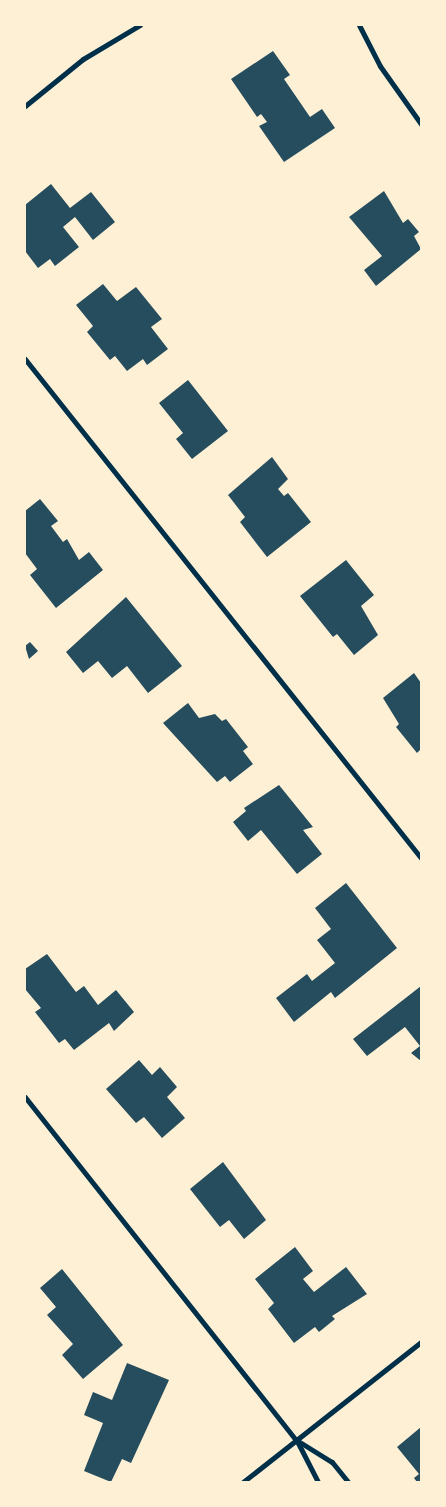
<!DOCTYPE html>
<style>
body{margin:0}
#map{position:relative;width:446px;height:1507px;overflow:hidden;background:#fdf0d5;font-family:Manrope,sans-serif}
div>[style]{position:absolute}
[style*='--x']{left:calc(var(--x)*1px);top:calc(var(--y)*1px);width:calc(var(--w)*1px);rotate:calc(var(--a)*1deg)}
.building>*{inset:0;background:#264d5e}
.minor>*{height:5px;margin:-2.5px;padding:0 2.5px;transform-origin:2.5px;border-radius:2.5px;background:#003049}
span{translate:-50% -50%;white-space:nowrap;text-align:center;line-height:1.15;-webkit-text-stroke:4px #fdf0d5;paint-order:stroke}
.frame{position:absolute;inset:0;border:26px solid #fdf0d5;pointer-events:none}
</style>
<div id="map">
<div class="building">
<div style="clip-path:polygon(273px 51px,290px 75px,284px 79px,310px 117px,322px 109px,335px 128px,284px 162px,259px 126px,267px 122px,261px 114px,257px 117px,231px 79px)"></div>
<div style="clip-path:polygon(51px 184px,70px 208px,91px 192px,115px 222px,93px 240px,75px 217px,63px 227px,79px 247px,55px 266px,50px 259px,38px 268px,25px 251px,25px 205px)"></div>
<div style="clip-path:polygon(384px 191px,403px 223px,408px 219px,419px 232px,414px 236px,421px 249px,376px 286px,364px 270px,382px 256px,349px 217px)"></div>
<div style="clip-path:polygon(103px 284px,117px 301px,136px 287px,162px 319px,151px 327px,168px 349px,147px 365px,143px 359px,127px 371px,115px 356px,110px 360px,87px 332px,93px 326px,76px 305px)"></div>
<div style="clip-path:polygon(188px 380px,228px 431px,192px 459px,176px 439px,183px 433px,159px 403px)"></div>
<div style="clip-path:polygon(272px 457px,288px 479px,278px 489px,284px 496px,288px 493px,311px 522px,267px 557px,240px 522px,245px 517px,228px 495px)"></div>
<div style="clip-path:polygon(40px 499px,58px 521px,51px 526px,63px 542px,67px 539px,79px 560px,89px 552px,103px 570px,56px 608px,30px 575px,37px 569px,25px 553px,25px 511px)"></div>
<div style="clip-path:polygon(346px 560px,374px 595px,361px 606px,378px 635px,354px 655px,337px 634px,333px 637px,300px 596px)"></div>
<div style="clip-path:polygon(126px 597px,182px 666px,148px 693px,127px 666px,112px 678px,98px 661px,83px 673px,66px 652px)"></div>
<div style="clip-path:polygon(30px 642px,38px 651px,29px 659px,25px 646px)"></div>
<div style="clip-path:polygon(414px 673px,421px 683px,421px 749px,417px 753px,396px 727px,399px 724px,383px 698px)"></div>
<div style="clip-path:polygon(188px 703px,199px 718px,215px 714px,222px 721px,226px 719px,248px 747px,243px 751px,253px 764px,230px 782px,225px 776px,217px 782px,163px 723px)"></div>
<div style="clip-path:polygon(279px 785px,313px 827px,303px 830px,322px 854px,297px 874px,261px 830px,248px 841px,233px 822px,246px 811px,244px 808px)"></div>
<div style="clip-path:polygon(346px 883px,397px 948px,335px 998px,331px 992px,294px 1022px,276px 998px,307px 974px,312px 981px,335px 963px,317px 940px,331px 929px,315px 908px)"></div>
<div style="clip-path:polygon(47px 954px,76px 992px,84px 986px,98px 1005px,116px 990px,134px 1012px,114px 1031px,109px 1023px,74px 1050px,65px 1039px,59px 1043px,35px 1012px,41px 1008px,25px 989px,25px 969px)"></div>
<div style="clip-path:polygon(421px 986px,421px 1061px,411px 1053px,420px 1046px,405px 1027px,367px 1056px,353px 1039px)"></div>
<div style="clip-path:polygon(139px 1060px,152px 1075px,160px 1067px,177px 1087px,167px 1097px,185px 1118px,162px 1138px,144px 1117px,136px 1123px,106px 1089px)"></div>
<div style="clip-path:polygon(223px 1162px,266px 1220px,244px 1239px,229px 1220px,220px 1227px,190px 1189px)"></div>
<div style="clip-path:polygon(295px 1247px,313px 1271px,303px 1279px,314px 1292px,346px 1267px,367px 1294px,332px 1316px,335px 1319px,319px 1332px,315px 1327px,294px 1343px,268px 1309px,274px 1303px,255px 1279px)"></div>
<div style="clip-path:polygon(62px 1269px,123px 1345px,83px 1379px,62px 1355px,73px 1344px,47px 1315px,56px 1307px,40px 1288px)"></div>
<div style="clip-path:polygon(127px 1363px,169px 1380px,131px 1463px,122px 1459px,111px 1482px,84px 1471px,103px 1423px,84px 1415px,93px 1392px,112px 1400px)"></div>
<div style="clip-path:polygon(421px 1427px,421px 1482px,417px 1482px,414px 1478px,419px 1474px,397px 1447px)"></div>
</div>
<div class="minor">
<div style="--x:359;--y:25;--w:46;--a:62.9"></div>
<div style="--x:380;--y:66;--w:71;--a:54.7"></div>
<div style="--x:25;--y:106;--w:75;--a:-39"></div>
<div style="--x:83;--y:59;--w:66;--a:-30.8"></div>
<div style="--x:25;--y:359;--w:637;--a:51.56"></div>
<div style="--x:25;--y:1097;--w:439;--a:51.7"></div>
<div style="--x:297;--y:1441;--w:46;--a:62.9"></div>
<div style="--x:298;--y:1441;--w:40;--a:32"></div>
<div style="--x:332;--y:1462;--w:26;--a:51"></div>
<div style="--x:243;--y:1482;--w:226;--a:-38.2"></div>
</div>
<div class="frame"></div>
</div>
